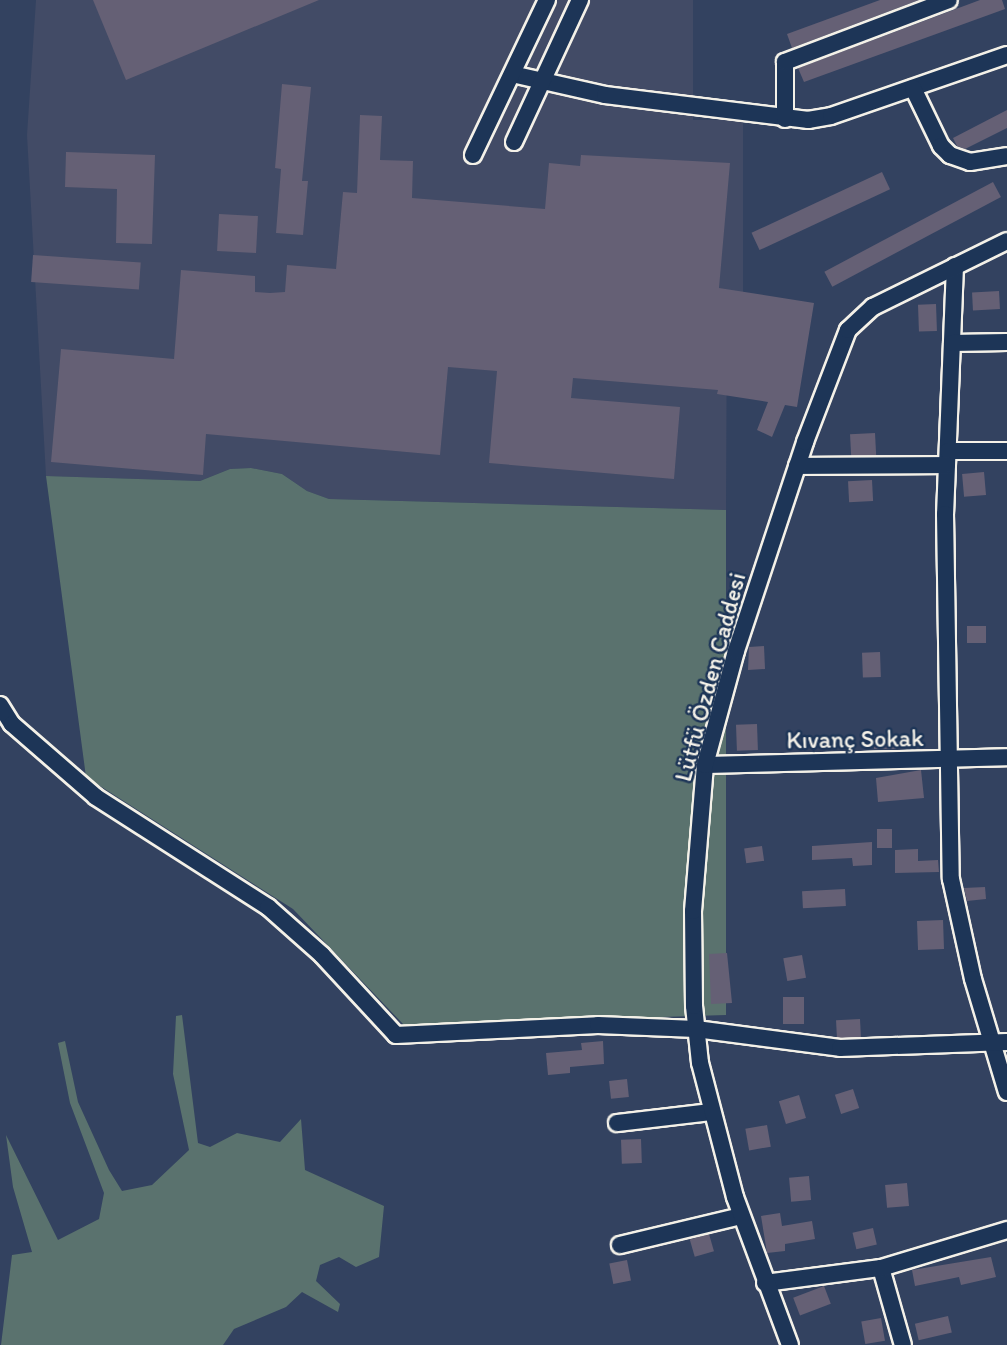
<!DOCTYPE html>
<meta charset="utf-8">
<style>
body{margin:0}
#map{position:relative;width:1007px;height:1345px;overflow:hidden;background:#334260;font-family:Itim,sans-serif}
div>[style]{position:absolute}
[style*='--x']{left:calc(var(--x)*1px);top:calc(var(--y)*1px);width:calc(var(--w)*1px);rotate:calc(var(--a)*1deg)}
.built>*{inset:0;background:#424b66}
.green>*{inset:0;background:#5a726e}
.building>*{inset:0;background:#656075;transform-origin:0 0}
.roads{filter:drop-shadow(2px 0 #f4f1e8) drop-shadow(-2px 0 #f4f1e8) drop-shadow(0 2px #f4f1e8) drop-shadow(0 -2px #f4f1e8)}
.minor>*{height:16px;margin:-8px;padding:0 8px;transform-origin:8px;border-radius:8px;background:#1d3557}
span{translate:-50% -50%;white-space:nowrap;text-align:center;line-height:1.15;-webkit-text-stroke:5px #1d3557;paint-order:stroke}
.street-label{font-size:24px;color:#f4f1e8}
</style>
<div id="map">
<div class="built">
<div style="clip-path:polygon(36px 0,693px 0,693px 120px,743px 120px,743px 296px,727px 297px,726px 510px,329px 499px,307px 491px,282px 474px,251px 468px,230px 469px,200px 481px,46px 476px,27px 135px)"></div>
</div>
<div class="green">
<div style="clip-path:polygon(251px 468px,282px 474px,307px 491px,329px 499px,726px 510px,726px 1015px,404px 1025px,293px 909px,86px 777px,46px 476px,200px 481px,230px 469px)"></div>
<div style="clip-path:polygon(182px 1015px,198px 1143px,210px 1147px,237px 1133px,280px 1142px,301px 1119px,305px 1170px,384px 1206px,379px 1257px,356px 1267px,339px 1257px,320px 1265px,316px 1281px,340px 1304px,338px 1312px,302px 1292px,286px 1307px,234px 1329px,223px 1345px,1px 1345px,12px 1255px,32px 1252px,13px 1187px,6px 1135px,58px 1240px,99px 1219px,104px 1193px,70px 1103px,58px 1043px,65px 1041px,78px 1102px,109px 1170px,122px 1191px,152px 1185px,189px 1150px,173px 1074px,176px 1016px)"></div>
</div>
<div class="building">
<div style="clip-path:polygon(93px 0,319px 0,126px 80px)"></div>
<div style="clip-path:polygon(880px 0,919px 0,792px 48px,787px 34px)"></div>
<div style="clip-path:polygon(980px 0,1002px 0,1005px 9px,804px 82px,798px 68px)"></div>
<div style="clip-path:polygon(282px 84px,311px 87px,302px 181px,308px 181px,303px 235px,276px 233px,281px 169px,275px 168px)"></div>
<div style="clip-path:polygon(1007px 110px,1007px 128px,965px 149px,957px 146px,953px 138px)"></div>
<div style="clip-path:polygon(360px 115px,382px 116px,380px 160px,413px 161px,412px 198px,545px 209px,549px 163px,580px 166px,581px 155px,730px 163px,719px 288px,814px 303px,797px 407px,785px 405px,772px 437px,757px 430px,768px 402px,717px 394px,718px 390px,573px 378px,571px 398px,680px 407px,674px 479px,489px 463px,497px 371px,448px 367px,440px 455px,206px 434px,203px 475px,51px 462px,61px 349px,174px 359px,181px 270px,255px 276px,255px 292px,270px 293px,285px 292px,287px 265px,336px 269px,343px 192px,357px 193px)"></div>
<div style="clip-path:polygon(66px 152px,155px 155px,152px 244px,116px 243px,117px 189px,65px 187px)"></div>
<div style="left:882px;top:172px;width:19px;height:144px;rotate:65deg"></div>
<div style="left:993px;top:182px;width:17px;height:191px;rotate:62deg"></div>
<div style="left:219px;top:214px;width:39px;height:37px;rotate:3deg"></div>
<div style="left:33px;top:255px;width:108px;height:27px;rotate:4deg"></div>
<div style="left:999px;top:291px;width:18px;height:27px;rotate:87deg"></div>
<div style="left:936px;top:304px;width:27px;height:18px;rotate:88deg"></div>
<div style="left:875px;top:433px;width:22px;height:25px;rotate:87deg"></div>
<div style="left:984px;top:472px;width:23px;height:22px;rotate:85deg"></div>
<div style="left:872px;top:480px;width:21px;height:24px;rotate:87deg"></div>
<div style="left:967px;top:626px;width:19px;height:17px"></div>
<div style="clip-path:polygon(764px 646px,765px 669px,748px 670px,749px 647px)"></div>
<div style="left:880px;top:652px;width:25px;height:18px;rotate:88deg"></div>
<div style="left:757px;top:724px;width:26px;height:21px;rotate:88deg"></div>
<div style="left:896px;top:736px;width:13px;height:22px;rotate:90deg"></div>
<div style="clip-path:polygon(921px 770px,924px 798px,878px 802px,876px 778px)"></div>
<div style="left:892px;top:829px;width:19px;height:15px;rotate:90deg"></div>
<div style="clip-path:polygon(872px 842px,872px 865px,853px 866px,852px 858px,812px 860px,812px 846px)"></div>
<div style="left:762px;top:846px;width:15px;height:18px;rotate:82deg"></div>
<div style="clip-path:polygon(918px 849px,918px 861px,938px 860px,939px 872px,895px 873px,895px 850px)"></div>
<div style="clip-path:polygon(985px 887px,986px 899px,967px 901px,964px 888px)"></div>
<div style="left:845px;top:889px;width:17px;height:43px;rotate:87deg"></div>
<div style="left:943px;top:920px;width:29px;height:26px;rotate:88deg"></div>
<div style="clip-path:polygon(727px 953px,732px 1003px,711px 1004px,709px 954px)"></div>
<div style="left:802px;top:955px;width:23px;height:19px;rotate:80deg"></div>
<div style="left:783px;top:997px;width:21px;height:27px"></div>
<div style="left:860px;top:1019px;width:18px;height:24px;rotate:87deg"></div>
<div style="clip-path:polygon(603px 1041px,604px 1064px,570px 1067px,570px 1073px,548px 1075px,546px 1053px,582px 1050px,581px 1043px)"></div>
<div style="left:627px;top:1079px;width:18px;height:18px;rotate:84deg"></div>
<div style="left:853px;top:1089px;width:20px;height:19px;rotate:72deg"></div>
<div style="left:799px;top:1095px;width:24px;height:21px;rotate:73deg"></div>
<div style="left:767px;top:1125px;width:22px;height:22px;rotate:80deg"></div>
<div style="left:641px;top:1139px;width:24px;height:20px;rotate:88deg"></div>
<div style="left:809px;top:1176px;width:24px;height:20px;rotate:85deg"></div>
<div style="left:907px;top:1183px;width:23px;height:22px;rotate:85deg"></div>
<div style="clip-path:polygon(780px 1213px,782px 1226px,812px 1221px,815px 1239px,785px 1244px,785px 1251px,767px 1253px,761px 1216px)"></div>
<div style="left:873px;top:1228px;width:17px;height:21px;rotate:77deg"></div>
<div style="left:709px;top:1234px;width:18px;height:20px;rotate:74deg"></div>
<div style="clip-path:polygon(991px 1257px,996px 1277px,961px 1285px,959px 1277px,915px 1286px,912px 1270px)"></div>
<div style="left:627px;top:1260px;width:21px;height:18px;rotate:79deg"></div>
<div style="left:824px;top:1286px;width:19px;height:33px;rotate:69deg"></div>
<div style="left:948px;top:1316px;width:17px;height:34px;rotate:77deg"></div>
<div style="left:881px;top:1318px;width:23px;height:20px;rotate:80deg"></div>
</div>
<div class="roads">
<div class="minor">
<div style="--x:512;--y:74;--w:95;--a:12.7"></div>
<div style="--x:605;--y:95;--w:205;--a:7"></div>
<div style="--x:808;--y:120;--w:23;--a:-10"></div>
<div style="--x:831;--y:116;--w:186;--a:-19.1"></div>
<div style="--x:913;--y:88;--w:64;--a:64.2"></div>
<div style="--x:941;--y:146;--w:13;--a:45"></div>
<div style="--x:950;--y:155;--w:21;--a:19"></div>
<div style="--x:970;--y:162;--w:37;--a:-9"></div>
<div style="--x:785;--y:119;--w:57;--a:-90"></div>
<div style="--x:785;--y:62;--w:175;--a:-20.7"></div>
<div style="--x:514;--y:142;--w:157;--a:-65.1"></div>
<div style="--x:473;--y:155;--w:172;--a:-64.5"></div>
<div style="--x:955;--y:266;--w:248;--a:92.3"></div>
<div style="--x:945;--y:514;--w:365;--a:89.1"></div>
<div style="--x:951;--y:879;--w:102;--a:77.6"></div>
<div style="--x:973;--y:979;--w:118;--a:73.3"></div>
<div style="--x:952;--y:343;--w:55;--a:-1"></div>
<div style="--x:948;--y:451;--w:59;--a:0"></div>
<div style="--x:797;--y:466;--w:150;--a:-0.4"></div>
<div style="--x:0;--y:705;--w:22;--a:58"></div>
<div style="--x:12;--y:724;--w:111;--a:41"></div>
<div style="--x:96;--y:797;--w:204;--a:32.6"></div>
<div style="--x:268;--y:907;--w:72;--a:41.6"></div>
<div style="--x:322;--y:955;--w:109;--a:47.2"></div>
<div style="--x:396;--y:1035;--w:202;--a:-2.8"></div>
<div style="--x:598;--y:1025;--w:98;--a:2.3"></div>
<div style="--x:696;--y:1029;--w:145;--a:7.5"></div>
<div style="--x:840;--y:1048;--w:167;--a:-2.1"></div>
<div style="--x:705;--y:765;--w:302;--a:-1.5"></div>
<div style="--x:617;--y:1123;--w:95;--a:-6.7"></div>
<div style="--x:620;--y:1245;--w:124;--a:-13.5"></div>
<div style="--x:881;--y:1268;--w:80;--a:74.1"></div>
<div style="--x:765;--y:1283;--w:117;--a:-7.4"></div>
<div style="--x:881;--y:1268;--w:132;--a:-16.8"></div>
<div style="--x:790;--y:1345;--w:158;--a:-110.4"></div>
<div style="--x:735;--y:1197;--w:138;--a:-104.6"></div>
<div style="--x:700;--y:1063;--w:57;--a:-96"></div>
<div style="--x:694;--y:1006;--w:95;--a:-90.6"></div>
<div style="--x:693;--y:911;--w:146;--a:-85.3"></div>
<div style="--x:705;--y:765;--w:118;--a:-74.8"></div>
<div style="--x:736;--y:651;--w:220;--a:-71.7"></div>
<div style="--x:805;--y:442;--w:120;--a:-69"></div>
<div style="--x:848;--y:330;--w:34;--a:-43"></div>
<div style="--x:873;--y:307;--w:149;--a:-26.2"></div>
</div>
</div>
<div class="street-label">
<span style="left:710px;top:677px;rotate:-75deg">Lütfü Özden Caddesi</span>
<span style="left:855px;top:739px;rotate:-1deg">Kıvanç Sokak</span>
</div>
</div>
